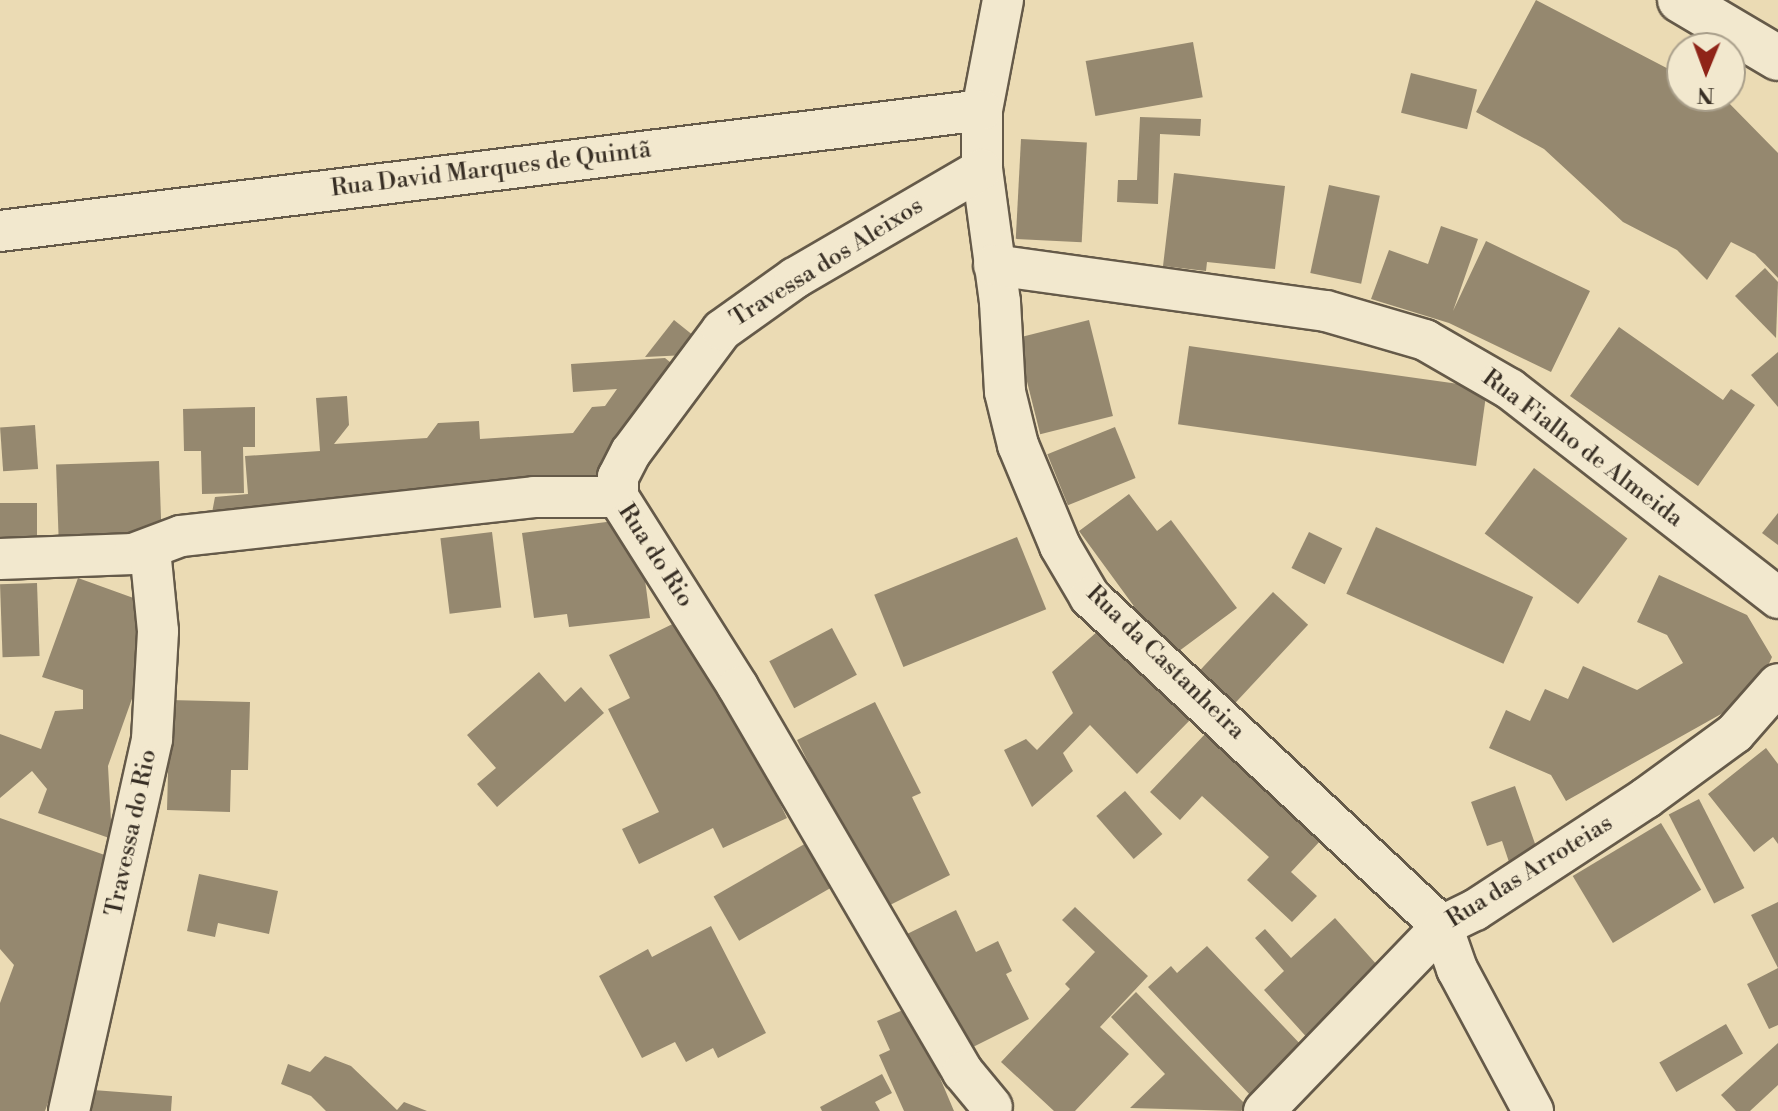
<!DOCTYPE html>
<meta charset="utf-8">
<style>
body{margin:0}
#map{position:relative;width:1778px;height:1111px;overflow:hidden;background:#ebdbb4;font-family:"Libre Bodoni",serif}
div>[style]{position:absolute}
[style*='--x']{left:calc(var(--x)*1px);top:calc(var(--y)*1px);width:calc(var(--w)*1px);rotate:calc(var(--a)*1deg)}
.building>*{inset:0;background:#95886f;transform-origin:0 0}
.roads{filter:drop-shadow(2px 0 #655a49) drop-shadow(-2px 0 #655a49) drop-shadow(0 2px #655a49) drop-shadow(0 -2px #655a49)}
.street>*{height:40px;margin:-20px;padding:0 20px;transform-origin:20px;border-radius:20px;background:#f2e8ce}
.secondary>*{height:44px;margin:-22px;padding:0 22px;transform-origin:22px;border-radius:22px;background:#f2e8ce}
span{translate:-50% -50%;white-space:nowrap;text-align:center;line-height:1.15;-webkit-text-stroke:8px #f2e8ce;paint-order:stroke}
.street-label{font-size:24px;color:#382f25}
.north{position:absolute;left:1666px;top:32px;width:80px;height:80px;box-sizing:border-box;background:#f2e8ce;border:2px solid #a89e8a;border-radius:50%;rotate:181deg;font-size:22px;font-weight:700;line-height:32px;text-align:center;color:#382f25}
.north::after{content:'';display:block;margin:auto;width:28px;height:36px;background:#8f2418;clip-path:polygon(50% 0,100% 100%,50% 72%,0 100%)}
</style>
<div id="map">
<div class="building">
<div style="clip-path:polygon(1536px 0,1682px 76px,1682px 96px,1724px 98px,1778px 153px,1778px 278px,1755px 254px,1731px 242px,1707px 280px,1677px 250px,1623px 222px,1544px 149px,1476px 112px)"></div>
<div style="left:1193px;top:42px;width:56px;height:109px;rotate:80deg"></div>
<div style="left:1411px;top:73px;width:68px;height:41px;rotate:14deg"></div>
<div style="clip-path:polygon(1140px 117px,1201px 119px,1200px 136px,1160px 134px,1158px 204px,1117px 202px,1118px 180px,1137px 180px)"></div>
<div style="left:1021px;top:139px;width:66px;height:100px;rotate:3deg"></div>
<div style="clip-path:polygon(1174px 173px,1285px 186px,1275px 269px,1207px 262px,1206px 271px,1163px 266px)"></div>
<div style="left:1329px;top:185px;width:52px;height:90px;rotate:12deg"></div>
<div style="clip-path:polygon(1441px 226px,1478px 239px,1453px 311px,1486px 241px,1590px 291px,1551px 372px,1449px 323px,1371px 299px,1389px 250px,1428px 264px)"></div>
<div style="clip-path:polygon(1765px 268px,1778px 282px,1776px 338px,1735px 296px)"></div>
<div style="clip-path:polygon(674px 320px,699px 340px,687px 355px,645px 357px)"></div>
<div style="left:1089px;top:320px;width:99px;height:75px;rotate:76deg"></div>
<div style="clip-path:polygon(1619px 327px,1723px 400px,1731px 389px,1755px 405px,1698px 486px,1570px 396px)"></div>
<div style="left:1189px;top:346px;width:301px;height:79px;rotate:8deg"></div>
<div style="clip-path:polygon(1778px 352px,1778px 407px,1751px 375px)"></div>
<div style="clip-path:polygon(665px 358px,681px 371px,588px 493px,211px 518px,215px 497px,248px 494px,245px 456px,320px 451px,316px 398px,347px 396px,349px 425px,334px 444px,427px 438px,438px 423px,479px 421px,480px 439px,573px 433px,592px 407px,605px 406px,617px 389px,573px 392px,571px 364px)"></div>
<div style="clip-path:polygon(255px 407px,255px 447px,243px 447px,244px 493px,202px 494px,201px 451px,184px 451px,183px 409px)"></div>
<div style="left:35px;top:425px;width:44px;height:35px;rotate:86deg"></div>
<div style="left:1115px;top:427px;width:55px;height:73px;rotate:68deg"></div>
<div style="left:159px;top:461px;width:78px;height:103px;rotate:88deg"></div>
<div style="left:1534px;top:468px;width:117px;height:82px;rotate:37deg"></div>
<div style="clip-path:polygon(1129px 494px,1157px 531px,1171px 520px,1237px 608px,1171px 657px,1079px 531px)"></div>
<div style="left:0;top:503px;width:37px;height:44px"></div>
<div style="clip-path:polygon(1778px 513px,1778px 545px,1762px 533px)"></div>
<div style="clip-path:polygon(637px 518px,650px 618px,569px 627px,567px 614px,534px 618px,522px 533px)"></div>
<div style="left:1376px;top:527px;width:172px;height:73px;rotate:24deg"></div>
<div style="left:492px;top:532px;width:76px;height:52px;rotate:83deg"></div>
<div style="left:1309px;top:532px;width:37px;height:40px;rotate:26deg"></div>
<div style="left:1017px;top:537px;width:78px;height:154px;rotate:68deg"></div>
<div style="clip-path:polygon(1659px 575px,1747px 615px,1772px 657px,1755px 695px,1566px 801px,1551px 775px,1489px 748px,1506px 710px,1530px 721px,1545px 689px,1568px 699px,1583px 666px,1637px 690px,1683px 663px,1667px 635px,1637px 622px)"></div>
<div style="clip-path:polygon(78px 578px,164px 609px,108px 766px,112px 839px,38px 813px,47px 789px,32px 771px,0 798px,0 734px,41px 749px,55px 711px,83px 709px,83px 690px,42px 677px)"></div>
<div style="left:37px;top:583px;width:73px;height:37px;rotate:88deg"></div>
<div style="left:1273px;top:592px;width:48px;height:110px;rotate:43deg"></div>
<div style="clip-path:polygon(689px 616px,787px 818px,723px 848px,713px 828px,639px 864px,622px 829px,659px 812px,608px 709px,630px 698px,609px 655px)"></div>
<div style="left:832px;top:628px;width:53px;height:71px;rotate:62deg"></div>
<div style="clip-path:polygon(1099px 630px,1190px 720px,1137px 774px,1090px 725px,1063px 753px,1073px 771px,1032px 807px,1004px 750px,1026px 739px,1037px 750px,1073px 713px,1052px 672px)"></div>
<div style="clip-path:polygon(539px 672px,565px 702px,581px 687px,604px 713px,497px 807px,477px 784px,496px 768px,467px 735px)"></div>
<div style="clip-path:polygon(170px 700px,250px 702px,248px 770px,231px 770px,230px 812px,167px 810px)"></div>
<div style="clip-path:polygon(875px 702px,921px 793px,912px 797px,950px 875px,882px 909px,797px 740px)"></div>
<div style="clip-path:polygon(1207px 732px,1322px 839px,1291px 872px,1317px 896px,1292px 922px,1247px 880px,1269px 857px,1202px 796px,1180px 820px,1150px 792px)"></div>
<div style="clip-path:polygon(1766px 748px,1778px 764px,1778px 844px,1773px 837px,1754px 852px,1708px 794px)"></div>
<div style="clip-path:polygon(1515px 786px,1541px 861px,1512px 871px,1502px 841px,1487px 846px,1471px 802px)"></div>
<div style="left:1125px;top:791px;width:57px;height:38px;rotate:49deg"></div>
<div style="left:1699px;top:799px;width:100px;height:34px;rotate:63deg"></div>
<div style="clip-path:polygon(0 818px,133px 865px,45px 1111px,0 1111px,0 1003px,14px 965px,0 949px)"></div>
<div style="left:1661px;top:823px;width:78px;height:103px;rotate:59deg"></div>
<div style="left:808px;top:842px;width:51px;height:109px;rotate:60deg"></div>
<div style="clip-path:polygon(199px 874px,278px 891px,269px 934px,218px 923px,215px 937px,187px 931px)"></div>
<div style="clip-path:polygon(1778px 902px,1778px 1025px,1769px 1029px,1747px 984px,1778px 968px,1751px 915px)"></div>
<div style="clip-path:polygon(1075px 907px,1148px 976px,1100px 1027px,1129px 1054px,1075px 1111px,1054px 1111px,1001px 1062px,1070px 989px,1065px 984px,1095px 952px,1062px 920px)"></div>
<div style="clip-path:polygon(956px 910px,976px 952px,998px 941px,1012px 971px,1006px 974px,1029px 1019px,965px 1051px,907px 934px)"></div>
<div style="clip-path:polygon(1335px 918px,1386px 975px,1311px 1042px,1264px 990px,1284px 971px,1255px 938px,1265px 929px,1291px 958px)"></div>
<div style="clip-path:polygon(711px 926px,766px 1033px,718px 1058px,713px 1048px,686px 1062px,675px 1042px,642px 1058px,599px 976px,648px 949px,652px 957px)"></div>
<div style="clip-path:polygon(1207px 946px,1304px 1048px,1252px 1097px,1148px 987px,1171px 966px,1177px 973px)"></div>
<div style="clip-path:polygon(1136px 992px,1247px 1106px,1241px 1111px,1130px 1108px,1165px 1074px,1111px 1017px)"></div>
<div style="clip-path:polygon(910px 1007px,954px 1111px,904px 1111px,879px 1055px,890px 1050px,877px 1021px)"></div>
<div style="left:1726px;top:1024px;width:34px;height:77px;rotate:60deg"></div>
<div style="clip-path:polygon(1778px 1043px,1778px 1085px,1750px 1111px,1736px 1111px,1721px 1095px)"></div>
<div style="clip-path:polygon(325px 1056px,351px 1066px,397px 1110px,404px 1102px,427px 1111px,326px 1111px,311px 1096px,281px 1084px,288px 1064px,310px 1072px)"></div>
<div style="clip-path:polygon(882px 1074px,892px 1093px,875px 1102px,880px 1111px,822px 1111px,820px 1107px)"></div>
<div style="clip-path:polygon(93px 1090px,172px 1096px,171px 1111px,92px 1111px)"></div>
</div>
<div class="roads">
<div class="street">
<div style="--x:1003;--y:0;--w:112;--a:100.8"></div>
<div style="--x:982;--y:110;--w:59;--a:90"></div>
<div style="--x:982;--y:169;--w:134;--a:82.3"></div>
<div style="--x:1000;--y:302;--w:90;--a:86.8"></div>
<div style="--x:1005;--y:392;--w:55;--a:76.2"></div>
<div style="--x:1018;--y:445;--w:109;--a:67.4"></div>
<div style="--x:1060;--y:546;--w:59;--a:59.5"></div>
<div style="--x:1090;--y:597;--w:482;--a:43.1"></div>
<div style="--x:1442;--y:926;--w:46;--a:70.8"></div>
<div style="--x:1457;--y:969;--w:161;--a:61.8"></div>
<div style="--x:0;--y:231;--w:989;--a:-7.02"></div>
<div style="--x:994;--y:265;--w:335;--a:7.9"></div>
<div style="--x:1326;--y:311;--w:103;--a:16.3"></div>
<div style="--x:1425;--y:340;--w:98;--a:30"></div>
<div style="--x:1510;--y:389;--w:340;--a:37.9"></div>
<div style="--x:618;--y:497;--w:225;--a:57.7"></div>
<div style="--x:738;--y:687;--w:446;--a:59.7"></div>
<div style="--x:963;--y:1072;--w:45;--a:50.4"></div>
<div style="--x:618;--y:497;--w:20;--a:-90"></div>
<div style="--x:618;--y:477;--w:28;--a:-63"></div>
<div style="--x:631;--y:452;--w:152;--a:-53.3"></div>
<div style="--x:722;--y:330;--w:90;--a:-35.5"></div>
<div style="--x:795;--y:278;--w:216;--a:-30.2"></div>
<div style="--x:0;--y:559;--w:133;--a:-2.2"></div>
<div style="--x:133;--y:554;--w:51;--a:-20.6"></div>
<div style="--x:181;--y:536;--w:355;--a:-6.3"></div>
<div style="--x:534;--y:497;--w:84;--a:0"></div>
<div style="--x:69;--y:1111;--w:381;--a:-77.4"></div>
<div style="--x:152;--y:739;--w:108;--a:-86.8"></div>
<div style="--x:158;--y:631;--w:81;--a:-95.6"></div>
<div style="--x:1264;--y:1111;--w:257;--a:-46.1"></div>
<div style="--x:1442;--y:926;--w:37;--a:-26"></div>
<div style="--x:1475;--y:910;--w:204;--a:-33.2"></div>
<div style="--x:1646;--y:798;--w:110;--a:-36.1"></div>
<div style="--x:1735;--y:733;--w:65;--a:-48.7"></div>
</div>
<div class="secondary">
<div style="--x:1680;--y:0;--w:114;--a:30.6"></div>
</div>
</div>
<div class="street-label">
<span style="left:491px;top:170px;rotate:-7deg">Rua David Marques de Quintã</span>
<span style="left:827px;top:263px;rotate:-32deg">Travessa dos Aleixos</span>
<span style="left:1582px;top:449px;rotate:37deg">Rua Fialho de Almeida</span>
<span style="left:655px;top:556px;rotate:57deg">Rua do Rio</span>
<span style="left:1165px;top:663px;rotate:44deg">Rua da Castanheira</span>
<span style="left:132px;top:833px;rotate:-78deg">Travessa do Rio</span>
<span style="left:1530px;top:872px;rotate:-32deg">Rua das Arroteias</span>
</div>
<div class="north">N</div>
</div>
